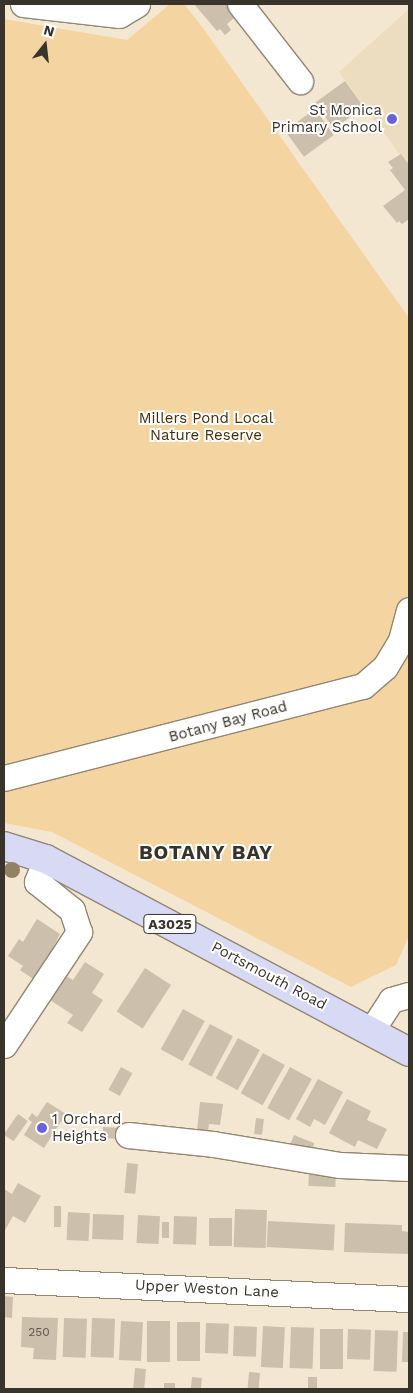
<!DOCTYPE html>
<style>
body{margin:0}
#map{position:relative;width:413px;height:1393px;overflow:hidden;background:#f4e7d2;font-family:"Work Sans",sans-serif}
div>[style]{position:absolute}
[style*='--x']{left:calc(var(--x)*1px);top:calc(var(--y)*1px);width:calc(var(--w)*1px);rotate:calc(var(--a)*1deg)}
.built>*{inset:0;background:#ecdcc0}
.green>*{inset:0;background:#f4d4a1}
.building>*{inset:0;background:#ccbfab;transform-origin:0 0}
.roads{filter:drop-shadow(1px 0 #928673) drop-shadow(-1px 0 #928673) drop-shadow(0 1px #928673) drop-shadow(0 -1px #928673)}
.minor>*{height:25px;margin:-12.5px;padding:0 12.5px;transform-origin:12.5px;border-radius:12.5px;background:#fff}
.major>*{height:28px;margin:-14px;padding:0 14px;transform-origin:14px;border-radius:14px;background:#d7d9f5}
.trees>*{width:16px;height:16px;margin:-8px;border-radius:50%;background:#928163}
.dots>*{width:14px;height:14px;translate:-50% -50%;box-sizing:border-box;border:2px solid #fff;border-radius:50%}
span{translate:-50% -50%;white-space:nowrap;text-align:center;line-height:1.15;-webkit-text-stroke:4px #fff;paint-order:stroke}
.number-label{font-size:12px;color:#5d564b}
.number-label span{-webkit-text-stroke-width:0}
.shield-label span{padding:1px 4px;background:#fff;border:1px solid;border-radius:4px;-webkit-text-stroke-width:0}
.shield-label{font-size:14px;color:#38332b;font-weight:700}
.poi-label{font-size:15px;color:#38332b}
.right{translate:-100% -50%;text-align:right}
.left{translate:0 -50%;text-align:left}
.park-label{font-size:15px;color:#422e09}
.street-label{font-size:15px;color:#38332b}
.district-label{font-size:20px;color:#38332b;font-weight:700;letter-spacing:1px}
.frame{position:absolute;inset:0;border:5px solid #38332b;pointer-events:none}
.north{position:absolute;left:20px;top:20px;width:50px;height:50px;-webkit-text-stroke:4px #fff;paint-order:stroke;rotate:16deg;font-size:14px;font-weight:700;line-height:20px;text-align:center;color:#38332b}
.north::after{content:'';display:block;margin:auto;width:18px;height:22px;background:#38332b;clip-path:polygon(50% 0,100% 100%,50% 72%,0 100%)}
</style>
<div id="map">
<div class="built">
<div style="clip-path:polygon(409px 9px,409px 167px,339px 72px)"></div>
</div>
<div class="green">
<div style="clip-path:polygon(170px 4px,184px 4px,203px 28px,409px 318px,409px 936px,396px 965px,351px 987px,52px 832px,4px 823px,4px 19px,127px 40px)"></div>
</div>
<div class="building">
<div style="clip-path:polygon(194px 4px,229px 4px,233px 8px,229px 11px,234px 18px,227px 24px,231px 30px,225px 35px,220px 29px,217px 31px)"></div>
<div style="left:345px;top:81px;width:32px;height:37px;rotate:54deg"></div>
<div style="left:315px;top:109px;width:32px;height:37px;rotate:54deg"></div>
<div style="clip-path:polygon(401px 154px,409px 165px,409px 219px,402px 224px,399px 221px,397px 223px,383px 206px,405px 190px,390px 170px,393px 168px,388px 162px)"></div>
<div style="clip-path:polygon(37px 919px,60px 934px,36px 981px,20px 970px,23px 966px,8px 956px,19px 939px,23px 942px)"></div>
<div style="clip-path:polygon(85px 962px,104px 974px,92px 993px,103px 1000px,82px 1032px,67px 1023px,73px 1015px,50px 1000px,66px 976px,73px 980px)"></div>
<div style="left:145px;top:968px;width:31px;height:52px;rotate:33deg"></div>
<div style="left:183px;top:1009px;width:25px;height:46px;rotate:29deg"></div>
<div style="left:210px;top:1024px;width:26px;height:46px;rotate:28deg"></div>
<div style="left:238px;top:1038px;width:25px;height:46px;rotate:29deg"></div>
<div style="left:263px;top:1053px;width:25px;height:46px;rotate:29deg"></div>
<div style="left:121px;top:1067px;width:13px;height:26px;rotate:29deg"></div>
<div style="left:290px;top:1067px;width:25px;height:47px;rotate:29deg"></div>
<div style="clip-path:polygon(318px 1079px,343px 1092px,325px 1125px,314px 1119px,310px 1127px,296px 1119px)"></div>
<div style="clip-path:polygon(347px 1099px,371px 1111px,367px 1120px,387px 1129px,377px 1149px,358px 1140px,355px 1147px,329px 1133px)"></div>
<div style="clip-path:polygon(47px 1102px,66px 1114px,44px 1148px,24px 1135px,32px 1122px,28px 1119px,32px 1113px,37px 1117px)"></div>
<div style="clip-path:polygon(200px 1102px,223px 1104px,220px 1125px,209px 1124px,208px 1131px,197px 1130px)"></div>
<div style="left:18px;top:1114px;width:12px;height:25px;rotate:35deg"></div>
<div style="left:256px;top:1118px;width:8px;height:16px;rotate:7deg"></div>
<div style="left:103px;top:1127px;width:20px;height:11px;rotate:3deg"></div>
<div style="left:294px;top:1135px;width:22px;height:11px;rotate:22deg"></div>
<div style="left:127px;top:1163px;width:11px;height:30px;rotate:5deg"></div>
<div style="left:309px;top:1168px;width:27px;height:18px;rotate:2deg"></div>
<div style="clip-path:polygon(18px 1183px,41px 1196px,25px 1223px,13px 1216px,4px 1232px,4px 1189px,12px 1194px)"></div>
<div style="left:54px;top:1206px;width:7px;height:21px"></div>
<div style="left:235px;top:1209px;width:32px;height:38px;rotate:2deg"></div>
<div style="left:68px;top:1212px;width:22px;height:28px;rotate:3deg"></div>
<div style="left:93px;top:1214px;width:31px;height:25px;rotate:2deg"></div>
<div style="left:138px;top:1215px;width:22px;height:28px;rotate:3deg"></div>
<div style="left:174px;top:1216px;width:23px;height:28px;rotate:2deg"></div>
<div style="left:209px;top:1218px;width:23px;height:28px"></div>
<div style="left:268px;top:1221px;width:67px;height:26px;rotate:3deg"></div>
<div style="left:162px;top:1222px;width:7px;height:16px"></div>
<div style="clip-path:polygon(345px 1223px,402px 1225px,402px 1231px,409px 1232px,409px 1254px,344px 1252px)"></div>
<div style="clip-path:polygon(4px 1296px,13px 1297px,12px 1318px,4px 1317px)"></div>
<div style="clip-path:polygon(22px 1317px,58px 1318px,56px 1360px,33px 1359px,34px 1348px,21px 1347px)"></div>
<div style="left:64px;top:1318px;width:23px;height:39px;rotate:2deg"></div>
<div style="left:92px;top:1318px;width:23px;height:39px;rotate:2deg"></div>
<div style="left:121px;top:1321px;width:22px;height:39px;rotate:3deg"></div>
<div style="left:147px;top:1321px;width:23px;height:41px"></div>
<div style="left:177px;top:1322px;width:23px;height:39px"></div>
<div style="left:206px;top:1323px;width:23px;height:30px;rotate:2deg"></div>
<div style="left:234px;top:1326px;width:23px;height:30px;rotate:2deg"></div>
<div style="left:263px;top:1326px;width:22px;height:41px;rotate:3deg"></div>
<div style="left:291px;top:1327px;width:23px;height:41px;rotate:2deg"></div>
<div style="left:320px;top:1329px;width:23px;height:40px"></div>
<div style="left:348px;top:1329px;width:23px;height:30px;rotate:2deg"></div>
<div style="left:375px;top:1330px;width:23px;height:41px;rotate:2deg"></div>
<div style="clip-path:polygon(403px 1332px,409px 1332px,409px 1362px,402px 1362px)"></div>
<div style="left:135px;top:1368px;width:11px;height:21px;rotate:5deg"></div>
<div style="left:249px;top:1372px;width:11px;height:17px;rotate:5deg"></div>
<div style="left:192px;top:1377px;width:10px;height:12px;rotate:6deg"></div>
<div style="left:308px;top:1377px;width:9px;height:12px"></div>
<div style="left:164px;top:1383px;width:11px;height:6px"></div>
</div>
<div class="roads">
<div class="minor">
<div style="--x:23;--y:4;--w:97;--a:6.5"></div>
<div style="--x:119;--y:15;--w:21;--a:-31"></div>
<div style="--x:240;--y:4;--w:98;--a:52.1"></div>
<div style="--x:4;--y:778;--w:371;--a:-14.4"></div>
<div style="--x:363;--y:686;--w:29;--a:-41"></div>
<div style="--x:385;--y:667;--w:31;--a:-59"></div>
<div style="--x:401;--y:640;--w:31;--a:-75"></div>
<div style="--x:371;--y:1031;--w:37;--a:-57"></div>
<div style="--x:391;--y:1000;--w:19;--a:-16"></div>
<div style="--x:4;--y:1045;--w:136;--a:-56.4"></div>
<div style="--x:79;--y:932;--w:23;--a:-108"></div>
<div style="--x:72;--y:910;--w:45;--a:-141.3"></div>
<div style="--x:37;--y:882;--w:25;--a:-69"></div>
<div style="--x:128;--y:1135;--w:85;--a:6"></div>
<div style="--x:213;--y:1144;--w:129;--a:9.4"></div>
<div style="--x:340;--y:1165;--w:69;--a:2.5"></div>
<div style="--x:4;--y:1280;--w:405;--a:2.7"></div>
</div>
<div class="major">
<div style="--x:4;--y:846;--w:44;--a:17.2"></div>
<div style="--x:46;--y:859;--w:411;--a:28"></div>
</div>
</div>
<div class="trees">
<div style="left:12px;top:870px"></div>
</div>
<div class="dots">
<div style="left:392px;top:119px;background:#6862db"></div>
<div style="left:42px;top:1128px;background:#6862db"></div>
</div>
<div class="number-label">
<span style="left:39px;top:1333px">250</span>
</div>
<div class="shield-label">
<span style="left:170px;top:924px">A3025</span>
</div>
<div class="poi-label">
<span class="right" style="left:382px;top:119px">St Monica<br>Primary School</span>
<span class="left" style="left:52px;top:1128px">1 Orchard<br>Heights</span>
</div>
<div class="park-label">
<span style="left:206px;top:427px">Millers Pond Local<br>Nature Reserve</span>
</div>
<div class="street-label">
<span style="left:228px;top:722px;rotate:-15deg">Botany Bay Road</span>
<span style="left:269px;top:976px;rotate:28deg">Portsmouth Road</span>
<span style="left:207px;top:1289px;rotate:3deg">Upper Weston Lane</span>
</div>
<div class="district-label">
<span style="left:206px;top:852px">BOTANY BAY</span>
</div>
<div class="frame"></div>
<div class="north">N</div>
</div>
